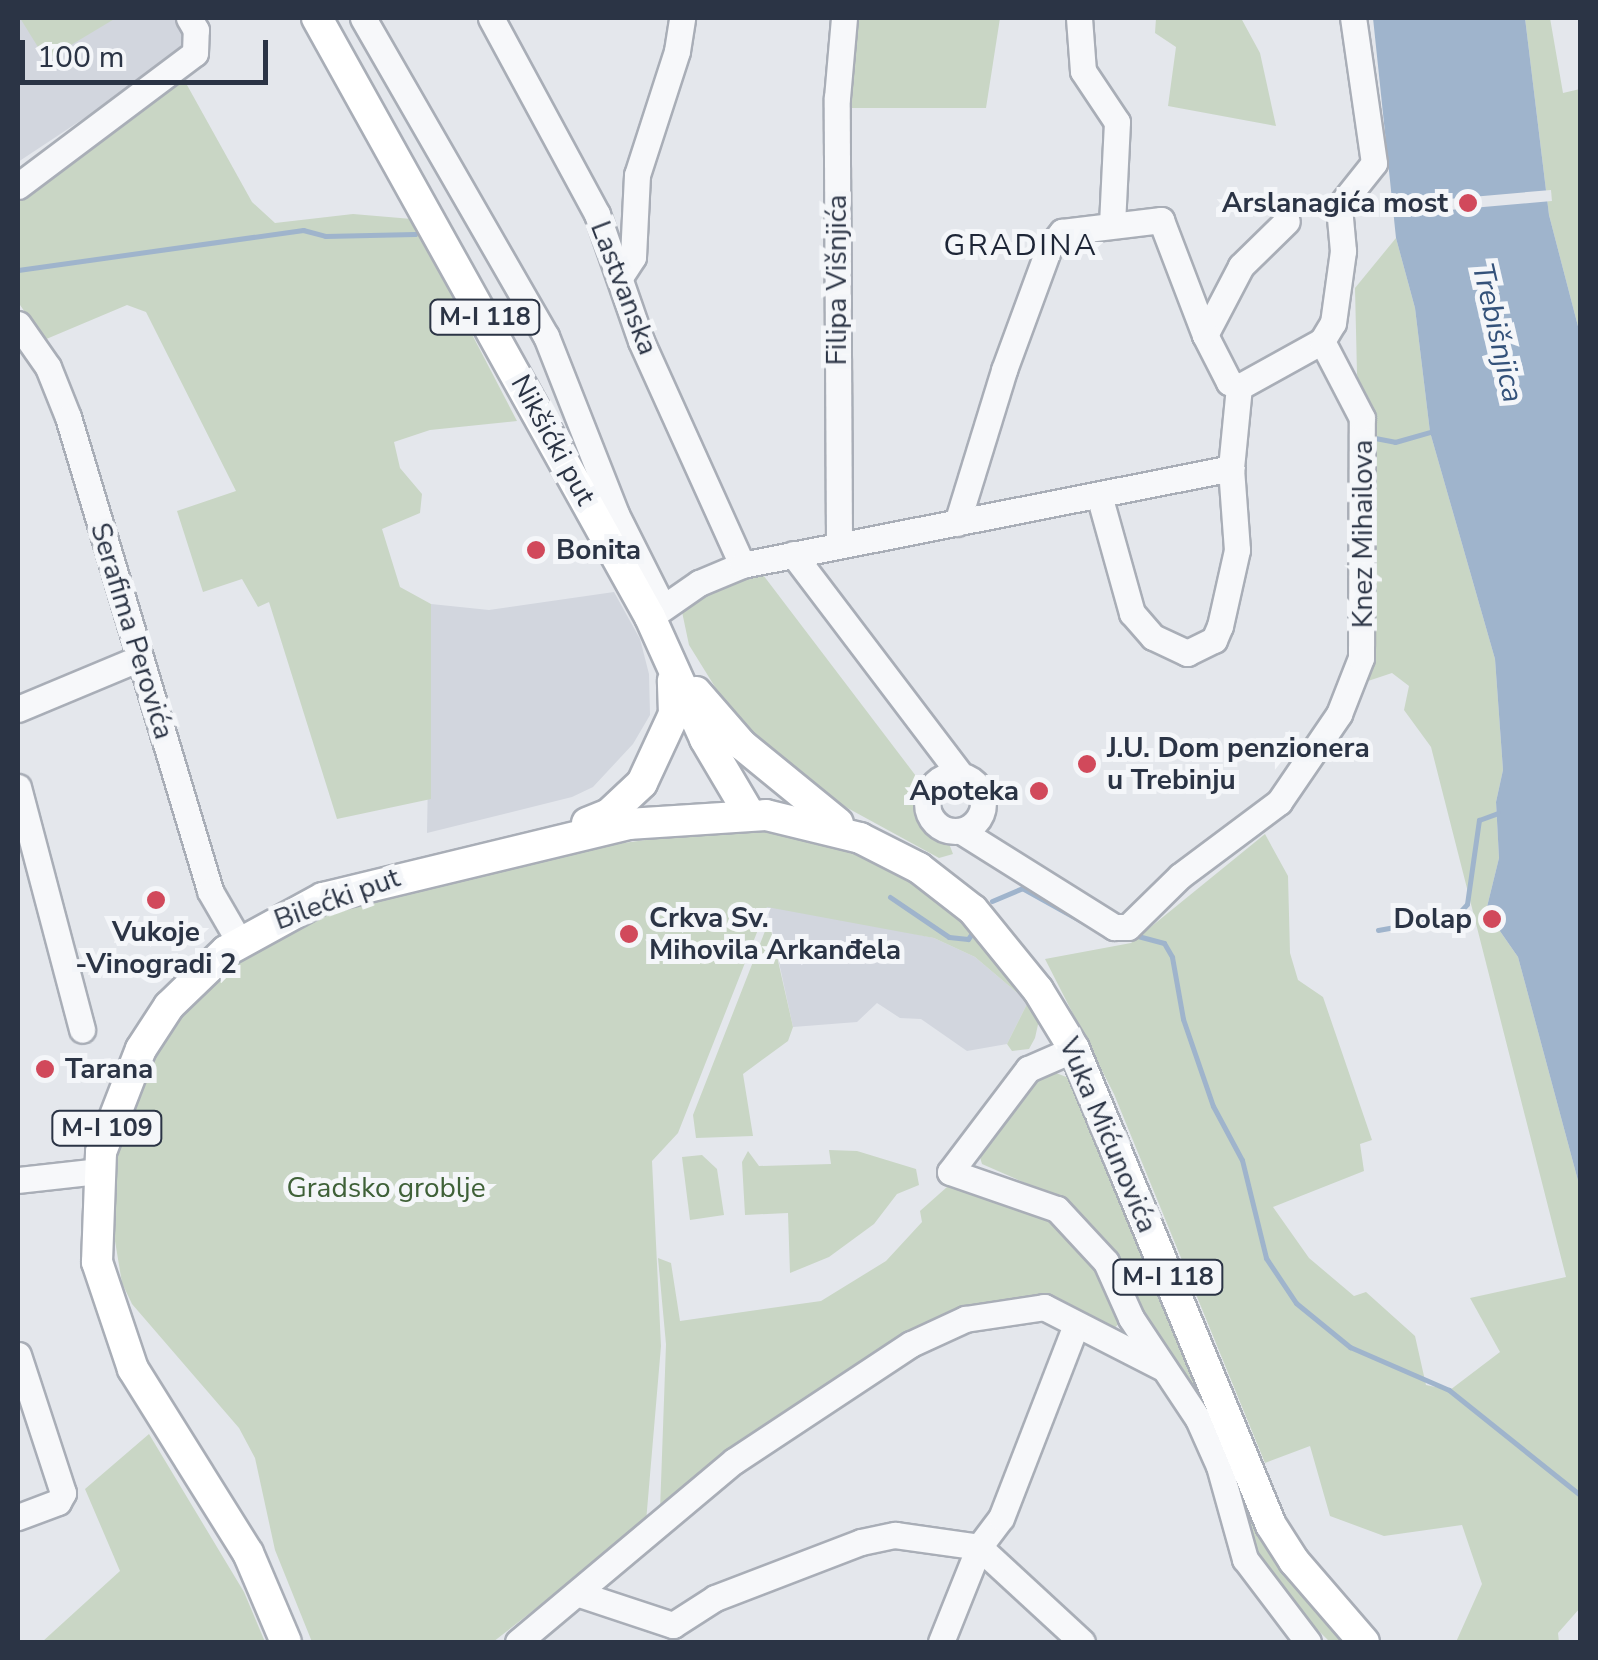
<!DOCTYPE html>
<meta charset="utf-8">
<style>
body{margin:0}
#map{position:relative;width:1598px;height:1660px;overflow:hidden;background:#e4e7ec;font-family:"Nunito Sans",sans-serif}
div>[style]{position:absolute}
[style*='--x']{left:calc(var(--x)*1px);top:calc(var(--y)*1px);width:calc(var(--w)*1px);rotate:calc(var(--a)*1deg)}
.built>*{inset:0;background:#d2d6de}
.green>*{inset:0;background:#c9d6c5}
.water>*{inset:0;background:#9fb4cc}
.pier>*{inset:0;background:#e4e7ec;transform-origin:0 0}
.stream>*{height:5px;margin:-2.5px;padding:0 2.5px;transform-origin:2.5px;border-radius:2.5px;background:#9fb4cc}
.roads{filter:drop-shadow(2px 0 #a9aeb7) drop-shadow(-2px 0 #a9aeb7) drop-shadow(0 2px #a9aeb7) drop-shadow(0 -2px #a9aeb7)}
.minor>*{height:25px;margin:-12.5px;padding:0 12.5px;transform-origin:12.5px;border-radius:12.5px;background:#f7f8fa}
.minor>.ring{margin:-12.5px;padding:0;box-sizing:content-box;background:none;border:25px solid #f7f8fa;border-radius:50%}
.major>*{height:30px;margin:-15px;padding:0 15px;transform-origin:15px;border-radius:15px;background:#fff}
.dots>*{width:28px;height:28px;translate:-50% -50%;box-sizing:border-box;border:5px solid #f4f6f9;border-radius:50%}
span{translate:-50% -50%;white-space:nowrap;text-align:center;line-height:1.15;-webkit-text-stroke:10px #f4f6f9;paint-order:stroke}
.shield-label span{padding:2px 8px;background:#f4f6f9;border:2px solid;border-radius:8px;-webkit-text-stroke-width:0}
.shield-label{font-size:25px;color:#2b3445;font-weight:700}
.poi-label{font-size:28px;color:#2b3445;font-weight:700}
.right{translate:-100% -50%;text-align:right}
.left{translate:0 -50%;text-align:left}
.street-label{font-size:28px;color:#2b3445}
.park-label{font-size:28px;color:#3f6138}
.neighbourhood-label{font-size:30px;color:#1d2536;letter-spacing:2.5px}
.water-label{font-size:30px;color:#34527a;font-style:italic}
.frame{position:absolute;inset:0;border:20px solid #2b3445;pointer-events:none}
.scale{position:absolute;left:20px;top:40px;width:248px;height:45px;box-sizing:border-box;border:5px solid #2b3445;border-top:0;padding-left:12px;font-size:30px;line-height:35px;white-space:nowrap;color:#2b3445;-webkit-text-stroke:8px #f4f6f9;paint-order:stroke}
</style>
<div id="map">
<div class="built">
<div style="clip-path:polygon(18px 18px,176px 18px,185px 32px,184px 52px,18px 162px)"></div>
<div style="clip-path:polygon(614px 592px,640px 639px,649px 674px,650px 715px,633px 744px,593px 787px,572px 797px,427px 833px,431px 604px,489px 610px)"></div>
<div style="clip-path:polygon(779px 905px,934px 938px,975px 957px,1028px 1002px,1007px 1044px,967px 1051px,921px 1019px,900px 1018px,877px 1003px,857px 1022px,793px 1027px,767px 907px)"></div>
</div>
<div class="green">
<div style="clip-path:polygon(20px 18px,116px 18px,46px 60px)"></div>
<div style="clip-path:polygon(857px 18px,1000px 18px,986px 108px,847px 108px)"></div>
<div style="clip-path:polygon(1156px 18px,1241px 18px,1260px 53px,1276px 126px,1168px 106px,1176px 47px,1155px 33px)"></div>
<div style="clip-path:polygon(1525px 18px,1550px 18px,1563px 93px,1580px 89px,1580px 334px,1549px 215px)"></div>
<div style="clip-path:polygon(182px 76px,252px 202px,275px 223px,353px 214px,412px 219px,517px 421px,430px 430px,394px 442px,400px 468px,422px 494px,420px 513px,382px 529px,400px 587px,431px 604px,431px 799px,337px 819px,269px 602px,258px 607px,242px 579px,203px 592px,177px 511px,236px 491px,146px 312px,127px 305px,44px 340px,18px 302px,18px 194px)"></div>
<div style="clip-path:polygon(1396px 238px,1415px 308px,1430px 432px,1495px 659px,1503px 770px,1496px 802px,1499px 858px,1486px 911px,1518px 957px,1580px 1188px,1580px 1608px,1558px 1633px,1559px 1642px,1456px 1642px,1482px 1584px,1462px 1525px,1384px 1536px,1330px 1516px,1310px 1446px,1265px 1463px,1114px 1094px,1045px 959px,1131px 943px,1265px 834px,1288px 876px,1290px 953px,1298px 980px,1323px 997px,1372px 1140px,1360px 1144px,1364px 1171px,1273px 1207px,1309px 1258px,1354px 1296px,1366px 1292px,1415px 1336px,1426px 1385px,1450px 1390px,1500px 1352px,1470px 1298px,1566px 1277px,1431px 747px,1404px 710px,1409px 686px,1392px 673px,1365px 682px,1372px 631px,1367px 423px,1357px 374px,1355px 288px)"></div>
<div style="clip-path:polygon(757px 567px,919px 780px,917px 807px,945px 833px,953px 854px,939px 858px,831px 799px,767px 752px,733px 716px,689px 645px,681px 607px,695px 591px)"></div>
<div style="clip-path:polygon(726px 829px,809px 830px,945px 893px,1041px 1011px,1035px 1038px,1029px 1049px,1012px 1051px,1007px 1044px,1028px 1002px,975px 957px,934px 938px,767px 907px,678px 1133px,652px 1161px,661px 1346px,646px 1522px,493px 1642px,312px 1642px,275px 1550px,255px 1458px,239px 1428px,132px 1304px,122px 1283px,109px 1205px,112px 1175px,126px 1121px,159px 1041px,198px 988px,303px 920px,565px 851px)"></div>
<div style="clip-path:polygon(769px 921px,793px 1027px,788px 1041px,743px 1074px,753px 1136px,696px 1138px,693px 1115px)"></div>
<div style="clip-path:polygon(1048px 1070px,1077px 1081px,1234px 1456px,1357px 1642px,1330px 1642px,1273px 1586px,1252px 1546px,1226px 1451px,1097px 1230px,1071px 1203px,982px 1164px,979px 1154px,1014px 1089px)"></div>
<div style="clip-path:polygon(829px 1150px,857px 1151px,916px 1169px,919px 1185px,897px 1194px,874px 1224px,829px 1257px,790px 1273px,788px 1213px,745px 1215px,742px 1162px,748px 1151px,759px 1166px,831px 1164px)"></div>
<div style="clip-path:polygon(702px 1155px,717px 1169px,724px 1215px,690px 1220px,682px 1157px)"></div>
<div style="clip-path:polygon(956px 1179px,1030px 1204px,1079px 1235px,1126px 1317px,1105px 1337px,1046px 1301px,964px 1316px,660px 1511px,666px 1344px,658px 1258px,671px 1263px,680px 1321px,821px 1301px,886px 1261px,922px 1222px,920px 1211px)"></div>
<div style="clip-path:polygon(149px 1434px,244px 1592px,265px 1642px,42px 1642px,120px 1571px,85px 1489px)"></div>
</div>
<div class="water">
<div style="clip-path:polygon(1373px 18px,1525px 18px,1549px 215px,1580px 334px,1580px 1188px,1518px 957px,1486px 911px,1499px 858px,1496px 802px,1503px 770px,1495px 659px,1430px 432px,1415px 308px,1396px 238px)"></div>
</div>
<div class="pier">
<div style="left:1551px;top:190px;width:11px;height:163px;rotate:85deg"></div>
</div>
<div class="stream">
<div style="--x:18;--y:270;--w:288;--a:-8"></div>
<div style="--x:303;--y:230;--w:23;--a:15"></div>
<div style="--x:325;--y:236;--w:90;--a:-1.3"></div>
<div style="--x:1375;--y:438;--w:20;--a:11"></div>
<div style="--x:1395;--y:442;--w:36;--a:-16"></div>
<div style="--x:890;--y:897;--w:71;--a:34.1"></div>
<div style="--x:949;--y:937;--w:19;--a:6"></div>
<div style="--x:968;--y:939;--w:12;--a:-55"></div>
<div style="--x:992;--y:901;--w:33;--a:-23"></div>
<div style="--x:1022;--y:888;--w:93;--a:29.1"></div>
<div style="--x:1378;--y:930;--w:79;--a:-10.2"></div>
<div style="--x:1456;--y:916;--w:16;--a:-47"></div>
<div style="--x:1467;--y:904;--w:85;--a:-81.9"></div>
<div style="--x:1479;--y:820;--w:20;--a:-20"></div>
<div style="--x:1134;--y:935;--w:31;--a:15"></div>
<div style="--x:1164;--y:943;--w:16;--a:60"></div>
<div style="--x:1172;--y:957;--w:63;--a:79.9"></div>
<div style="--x:1183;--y:1019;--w:92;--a:71"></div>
<div style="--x:1213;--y:1106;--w:61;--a:61.8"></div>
<div style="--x:1242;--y:1160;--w:101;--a:76.2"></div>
<div style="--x:1266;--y:1258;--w:54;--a:56.3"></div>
<div style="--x:1296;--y:1303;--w:70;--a:39.2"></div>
<div style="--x:1350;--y:1347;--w:108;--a:23.5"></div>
<div style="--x:1449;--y:1390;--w:168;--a:38.7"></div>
</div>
<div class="roads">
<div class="minor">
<div style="--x:363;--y:18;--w:367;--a:60.1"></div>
<div style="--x:546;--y:336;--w:191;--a:68.5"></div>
<div style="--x:616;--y:514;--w:103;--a:63.4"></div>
<div style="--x:491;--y:18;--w:223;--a:61.6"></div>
<div style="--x:597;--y:214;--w:134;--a:70.9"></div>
<div style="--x:641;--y:341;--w:246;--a:65.7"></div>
<div style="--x:1079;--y:18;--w:53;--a:85.7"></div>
<div style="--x:1083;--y:71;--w:61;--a:56.3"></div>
<div style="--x:1117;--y:122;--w:102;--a:92.8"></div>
<div style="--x:18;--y:186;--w:221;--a:-36.9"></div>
<div style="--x:195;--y:53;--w:23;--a:-88"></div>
<div style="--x:196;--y:30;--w:14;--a:-120"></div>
<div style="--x:622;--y:274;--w:20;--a:-57"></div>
<div style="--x:633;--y:257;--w:82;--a:-87.2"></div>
<div style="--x:637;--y:175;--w:130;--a:-72.1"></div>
<div style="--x:677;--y:51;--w:33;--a:-81"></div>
<div style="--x:18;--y:324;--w:52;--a:55.1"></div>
<div style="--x:48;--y:367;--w:54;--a:68.2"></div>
<div style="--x:68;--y:417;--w:495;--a:73.3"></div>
<div style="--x:210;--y:891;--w:58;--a:59.9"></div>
<div style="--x:1205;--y:335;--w:78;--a:-62.4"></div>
<div style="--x:1241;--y:266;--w:64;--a:-44.4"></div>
<div style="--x:1099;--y:495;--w:123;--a:74.4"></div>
<div style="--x:1132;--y:613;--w:32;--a:49"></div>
<div style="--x:1153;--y:637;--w:38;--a:25"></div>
<div style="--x:1187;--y:653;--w:30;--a:-26"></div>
<div style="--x:1214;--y:640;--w:15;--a:-67"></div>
<div style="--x:1220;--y:626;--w:78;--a:-77.4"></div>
<div style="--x:1237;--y:550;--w:82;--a:-94.2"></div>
<div style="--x:957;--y:523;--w:160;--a:-72.9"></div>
<div style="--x:1004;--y:370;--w:130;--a:-69.8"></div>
<div style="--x:1049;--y:248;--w:21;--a:-51"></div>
<div style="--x:1062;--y:232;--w:100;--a:-6.9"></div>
<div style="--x:1161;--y:220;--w:123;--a:69.1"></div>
<div style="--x:1205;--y:335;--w:53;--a:62.9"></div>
<div style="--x:1229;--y:382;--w:11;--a:27"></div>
<div style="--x:839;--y:542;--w:444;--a:-90.3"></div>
<div style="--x:837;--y:98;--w:80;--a:-85"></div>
<div style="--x:793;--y:554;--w:276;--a:52.8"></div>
<div style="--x:650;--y:617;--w:60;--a:-34.8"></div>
<div style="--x:699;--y:583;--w:47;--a:-22.7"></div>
<div style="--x:742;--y:565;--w:499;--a:-11.2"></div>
<div style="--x:1231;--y:468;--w:81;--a:-84.4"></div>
<div style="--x:1239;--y:387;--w:95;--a:-29"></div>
<div style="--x:1322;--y:341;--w:21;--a:-59"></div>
<div style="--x:1333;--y:323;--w:73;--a:-82.1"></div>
<div style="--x:1343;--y:251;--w:44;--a:-95.2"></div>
<div style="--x:1339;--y:207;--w:56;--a:-51.5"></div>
<div style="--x:1374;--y:163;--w:147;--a:-98.2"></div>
<div style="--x:18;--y:709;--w:132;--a:-22.7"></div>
<div class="ring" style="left:927px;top:775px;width:31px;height:31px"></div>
<div style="--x:18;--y:787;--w:251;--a:75.2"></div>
<div style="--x:961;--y:831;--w:181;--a:32.1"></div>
<div style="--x:1114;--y:927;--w:14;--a:0"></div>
<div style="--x:1128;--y:927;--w:73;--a:-44.4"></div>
<div style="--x:1180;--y:876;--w:124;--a:-36.8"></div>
<div style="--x:1279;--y:802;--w:107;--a:-55.7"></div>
<div style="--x:1339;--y:714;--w:60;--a:-68.6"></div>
<div style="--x:1361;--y:658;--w:240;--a:-89.8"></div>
<div style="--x:1362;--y:418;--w:87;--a:-117.5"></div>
<div style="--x:1074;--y:1049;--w:50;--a:156.5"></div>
<div style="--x:1028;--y:1069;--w:129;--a:127.1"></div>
<div style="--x:950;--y:1172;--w:113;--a:19.1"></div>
<div style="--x:1057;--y:1209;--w:72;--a:47.2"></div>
<div style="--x:1106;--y:1262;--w:61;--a:65.9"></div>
<div style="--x:1131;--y:1318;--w:121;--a:56.4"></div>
<div style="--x:1198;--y:1419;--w:51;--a:65.9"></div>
<div style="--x:1219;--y:1466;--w:97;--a:74.4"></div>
<div style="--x:1245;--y:1559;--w:104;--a:52.8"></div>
<div style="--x:18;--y:1180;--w:81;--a:-6.4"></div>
<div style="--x:18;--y:1355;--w:145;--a:71.9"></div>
<div style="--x:63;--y:1493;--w:10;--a:119"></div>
<div style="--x:58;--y:1502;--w:43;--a:159.4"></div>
<div style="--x:979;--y:1547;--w:140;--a:42.7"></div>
<div style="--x:579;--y:1594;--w:99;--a:18.3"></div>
<div style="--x:673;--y:1625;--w:50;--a:-32.7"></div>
<div style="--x:715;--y:1598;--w:156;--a:-21"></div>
<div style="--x:861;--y:1542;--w:35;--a:-12"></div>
<div style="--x:895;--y:1535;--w:85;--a:8.1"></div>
<div style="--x:518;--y:1642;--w:282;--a:-40"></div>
<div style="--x:734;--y:1461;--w:212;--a:-33.5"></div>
<div style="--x:911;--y:1344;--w:60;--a:-24.8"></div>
<div style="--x:965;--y:1319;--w:80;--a:-8.6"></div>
<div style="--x:1044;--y:1307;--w:134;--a:27.1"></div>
<div style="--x:941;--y:1642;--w:102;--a:-68.2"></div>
<div style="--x:979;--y:1547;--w:36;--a:-53"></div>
<div style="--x:1001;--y:1518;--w:205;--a:-68.8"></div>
</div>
<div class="major">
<div style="--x:317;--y:18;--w:685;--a:60.93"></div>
<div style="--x:650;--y:617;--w:134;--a:65.7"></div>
<div style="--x:705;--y:739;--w:88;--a:59.4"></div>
<div style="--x:696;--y:692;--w:69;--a:49.1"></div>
<div style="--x:741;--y:744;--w:125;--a:39.2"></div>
<div style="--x:587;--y:823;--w:24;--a:-22"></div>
<div style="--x:609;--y:814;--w:45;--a:-43.2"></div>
<div style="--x:642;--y:783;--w:76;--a:-65.1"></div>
<div style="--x:674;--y:714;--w:33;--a:-92"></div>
<div style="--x:286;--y:1642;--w:97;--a:-113.1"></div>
<div style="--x:248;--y:1553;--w:217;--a:-122"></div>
<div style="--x:133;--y:1369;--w:113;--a:-108.6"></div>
<div style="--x:97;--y:1262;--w:110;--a:-87.9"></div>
<div style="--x:101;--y:1152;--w:110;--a:-68.8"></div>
<div style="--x:141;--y:1049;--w:51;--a:-56.9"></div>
<div style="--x:169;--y:1006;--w:79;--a:-44"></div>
<div style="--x:226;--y:951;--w:111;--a:-28.7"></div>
<div style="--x:323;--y:898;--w:314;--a:-13.6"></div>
<div style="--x:628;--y:824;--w:138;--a:-3.7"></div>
<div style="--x:766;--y:815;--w:97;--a:13.7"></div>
<div style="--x:860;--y:838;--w:66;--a:27"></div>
<div style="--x:919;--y:868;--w:68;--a:37.9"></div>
<div style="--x:973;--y:910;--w:103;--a:50.9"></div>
<div style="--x:1038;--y:990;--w:69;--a:58.6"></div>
<div style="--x:1074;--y:1049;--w:515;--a:67.52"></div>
<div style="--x:1271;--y:1525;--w:43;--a:57.4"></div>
<div style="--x:1294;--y:1561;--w:107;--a:49.2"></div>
</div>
</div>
<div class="dots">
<div style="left:1468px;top:203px;background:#d1495b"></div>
<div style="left:536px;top:550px;background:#d1495b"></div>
<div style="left:1087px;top:764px;background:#d1495b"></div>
<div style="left:1039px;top:791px;background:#d1495b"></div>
<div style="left:156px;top:900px;background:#d1495b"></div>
<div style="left:1492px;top:919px;background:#d1495b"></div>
<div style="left:629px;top:934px;background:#d1495b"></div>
<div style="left:45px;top:1069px;background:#d1495b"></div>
</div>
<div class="shield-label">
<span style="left:485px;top:317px">M-I 118</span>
<span style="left:107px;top:1128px">M-I 109</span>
<span style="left:1168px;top:1277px">M-I 118</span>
</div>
<div class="poi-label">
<span class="right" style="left:1448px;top:203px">Arslanagića most</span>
<span class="left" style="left:556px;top:550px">Bonita</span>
<span class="left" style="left:1107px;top:764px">J.U. Dom penzionera<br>u Trebinju</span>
<span class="right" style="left:1019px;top:791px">Apoteka</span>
<span class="left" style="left:649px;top:934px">Crkva Sv.<br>Mihovila Arkanđela</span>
<span class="right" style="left:1472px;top:919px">Dolap</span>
<span style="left:156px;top:948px">Vukoje<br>-Vinogradi 2</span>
<span class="left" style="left:65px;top:1069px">Tarana</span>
</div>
<div class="street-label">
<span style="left:837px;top:280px;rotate:-90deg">Filipa Višnjića</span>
<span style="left:624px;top:288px;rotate:69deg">Lastvanska</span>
<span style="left:553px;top:440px;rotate:61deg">Nikšićki put</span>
<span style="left:1363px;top:534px;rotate:-90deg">Knez Mihailova</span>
<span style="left:132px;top:631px;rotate:73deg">Serafima Perovića</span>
<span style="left:337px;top:899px;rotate:-20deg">Bilećki put</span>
<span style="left:1108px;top:1135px;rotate:67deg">Vuka Mićunovića</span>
</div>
<div class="park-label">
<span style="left:386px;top:1188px">Gradsko groblje</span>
</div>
<div class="neighbourhood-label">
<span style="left:1021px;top:246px">GRADINA</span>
</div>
<div class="water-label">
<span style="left:1497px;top:333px;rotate:77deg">Trebišnjica</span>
</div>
<div class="frame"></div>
<div class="scale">100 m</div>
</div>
